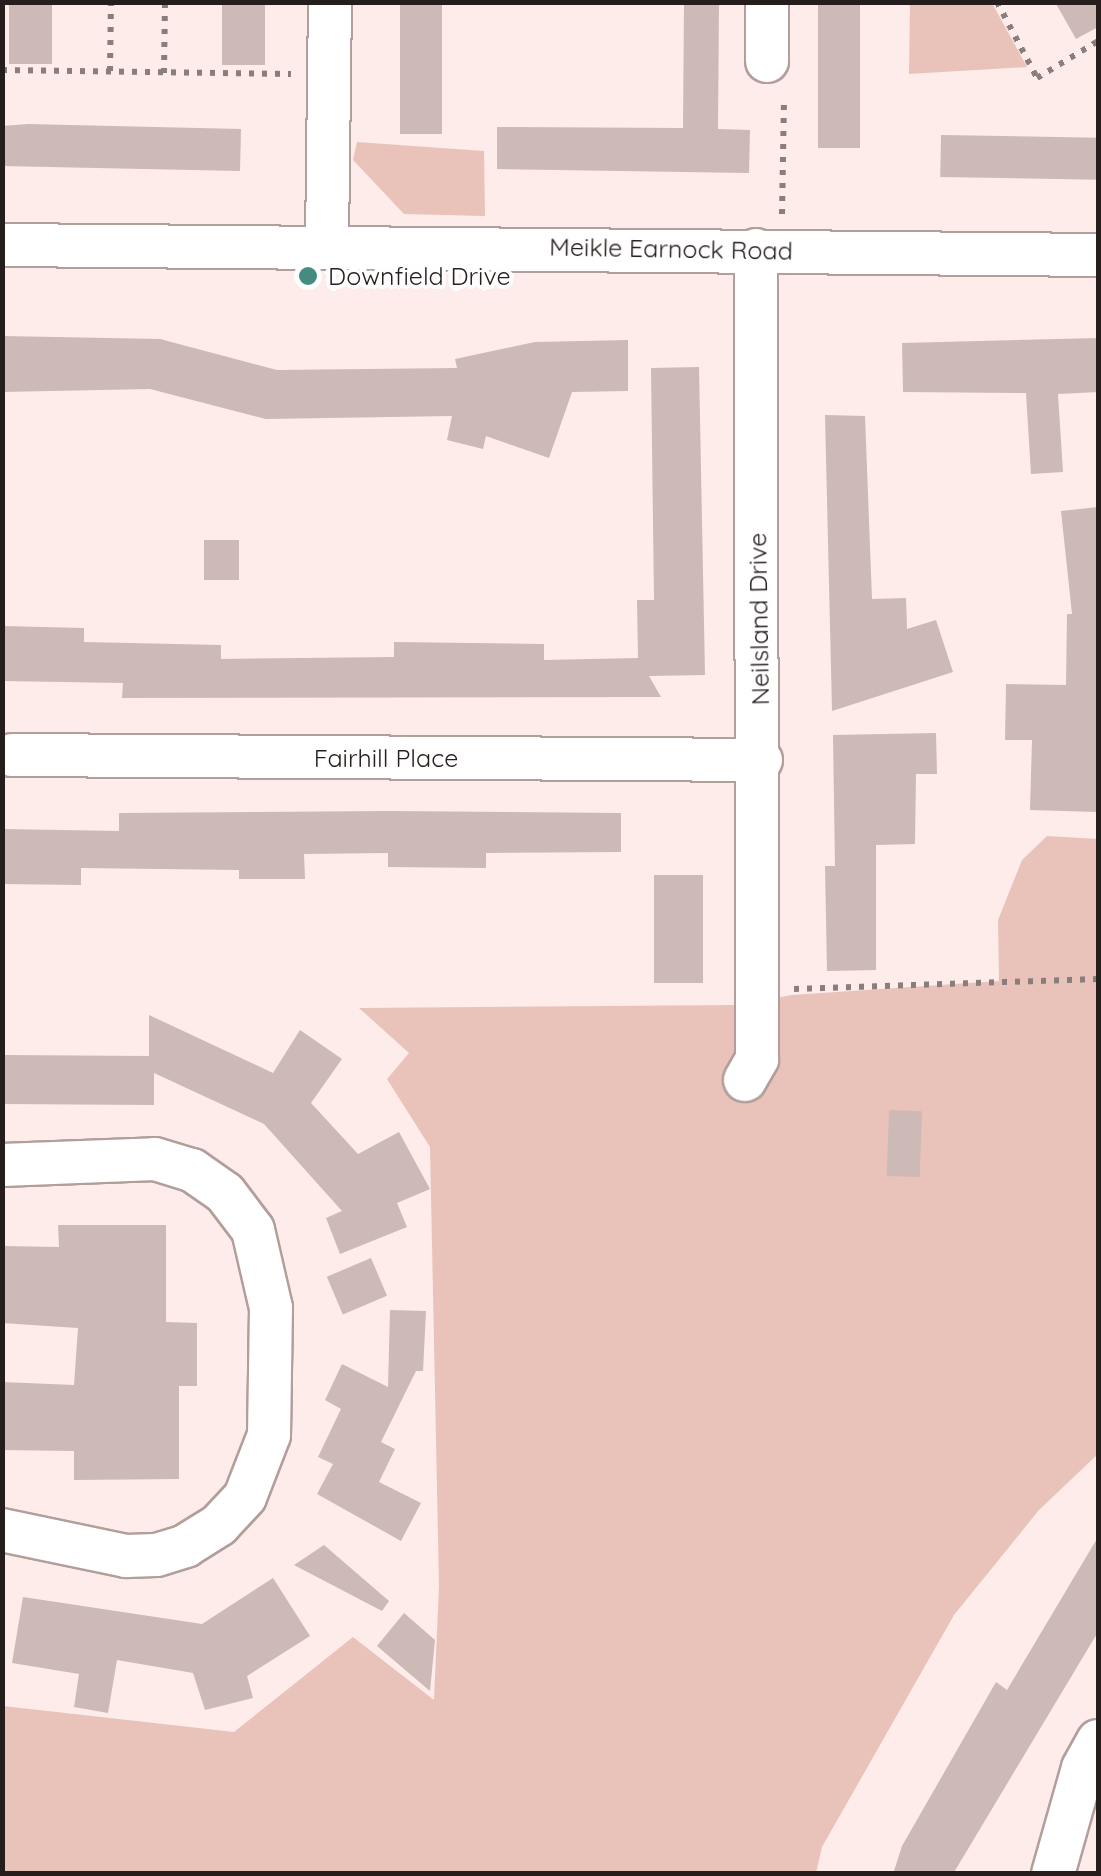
<!DOCTYPE html>
<style>
body{margin:0}
#map{position:relative;width:1101px;height:1876px;overflow:hidden;background:#fdece9;font-family:Quicksand,sans-serif}
div>[style]{position:absolute}
[style*='--x']{left:calc(var(--x)*1px);top:calc(var(--y)*1px);width:calc(var(--w)*1px);rotate:calc(var(--a)*1deg)}
.green>*{inset:0;background:#e9c3ba}
.building>*{inset:0;background:#cdb9b5;transform-origin:0 0}
.path>*{height:6px;margin-top:-3px;transform-origin:0;background:repeating-linear-gradient(90deg,#8a7e7c 0 5px,transparent 0 13px)}
.roads{filter:drop-shadow(2px 0 #b29e9a) drop-shadow(-2px 0 #b29e9a) drop-shadow(0 2px #b29e9a) drop-shadow(0 -2px #b29e9a)}
.minor>*{height:42px;margin:-21px;padding:0 21px;transform-origin:21px;border-radius:21px;background:#fff}
.dots>*{width:28px;height:28px;translate:-50% -50%;box-sizing:border-box;border:5px solid #fefefe;border-radius:50%}
span{translate:-50% -50%;white-space:nowrap;text-align:center;line-height:1.15;-webkit-text-stroke:8px #fefefe;paint-order:stroke}
.street-label{font-size:25px;color:#261e1d}
.poi-label{font-size:25px;color:#261e1d}
.left{translate:0 -50%;text-align:left}
.frame{position:absolute;inset:0;border:5px solid #261e1d;pointer-events:none}
</style>
<div id="map">
<div class="green">
<div style="clip-path:polygon(910px 3px,992px 3px,1027px 67px,909px 74px)"></div>
<div style="clip-path:polygon(357px 142px,484px 151px,485px 216px,404px 214px,353px 160px)"></div>
<div style="clip-path:polygon(1047px 836px,1098px 839px,1098px 1454px,1039px 1510px,954px 1615px,822px 1847px,816px 1873px,3px 1874px,3px 1706px,234px 1732px,353px 1637px,434px 1700px,439px 1586px,430px 1147px,387px 1079px,409px 1053px,359px 1008px,737px 1005px,792px 995px,999px 981px,998px 920px,1022px 860px)"></div>
</div>
<div class="building">
<div style="left:9px;top:2px;width:43px;height:62px"></div>
<div style="left:222px;top:2px;width:43px;height:63px"></div>
<div style="left:400px;top:2px;width:42px;height:132px"></div>
<div style="clip-path:polygon(684px 2px,719px 2px,718px 129px,750px 130px,749px 173px,497px 169px,497px 127px,683px 128px)"></div>
<div style="left:818px;top:2px;width:42px;height:146px"></div>
<div style="clip-path:polygon(1055px 2px,1098px 2px,1098px 27px,1076px 39px)"></div>
<div style="clip-path:polygon(28px 124px,241px 129px,240px 171px,2px 166px,2px 126px)"></div>
<div style="left:941px;top:135px;width:157px;height:42px;rotate:1deg"></div>
<div style="clip-path:polygon(2px 336px,160px 339px,277px 370px,457px 368px,455px 359px,535px 342px,628px 340px,628px 391px,572px 392px,549px 458px,486px 436px,483px 449px,447px 440px,452px 416px,266px 419px,150px 389px,2px 392px)"></div>
<div style="clip-path:polygon(1098px 338px,1098px 392px,1058px 394px,1063px 472px,1031px 474px,1026px 393px,903px 392px,902px 343px)"></div>
<div style="clip-path:polygon(699px 367px,705px 675px,649px 676px,661px 697px,122px 698px,123px 683px,2px 681px,2px 626px,84px 628px,84px 642px,221px 645px,221px 659px,394px 657px,394px 642px,544px 644px,544px 660px,638px 658px,637px 600px,654px 600px,651px 368px)"></div>
<div style="clip-path:polygon(825px 415px,865px 416px,872px 599px,906px 598px,907px 629px,936px 620px,953px 672px,832px 711px)"></div>
<div style="clip-path:polygon(1098px 507px,1098px 812px,1030px 810px,1032px 740px,1005px 740px,1006px 684px,1066px 685px,1067px 614px,1072px 614px,1061px 511px)"></div>
<div style="left:204px;top:540px;width:35px;height:40px"></div>
<div style="clip-path:polygon(936px 733px,937px 774px,916px 774px,915px 844px,876px 845px,876px 970px,827px 971px,825px 866px,835px 866px,833px 735px)"></div>
<div style="clip-path:polygon(389px 811px,621px 813px,621px 852px,486px 853px,486px 868px,388px 867px,388px 853px,304px 854px,305px 879px,239px 879px,239px 870px,81px 868px,81px 885px,2px 884px,2px 829px,119px 831px,119px 813px)"></div>
<div style="left:654px;top:875px;width:49px;height:108px"></div>
<div style="clip-path:polygon(149px 1015px,273px 1073px,300px 1030px,342px 1059px,311px 1103px,358px 1154px,399px 1132px,430px 1189px,397px 1203px,407px 1227px,340px 1254px,326px 1218px,342px 1211px,264px 1124px,154px 1073px,154px 1105px,2px 1104px,2px 1055px,149px 1056px)"></div>
<div style="left:889px;top:1110px;width:33px;height:66px;rotate:2deg"></div>
<div style="clip-path:polygon(58px 1225px,166px 1225px,166px 1322px,197px 1323px,197px 1386px,179px 1386px,179px 1479px,74px 1480px,74px 1451px,2px 1450px,2px 1382px,74px 1385px,78px 1328px,2px 1323px,2px 1246px,59px 1247px)"></div>
<div style="left:371px;top:1258px;width:41px;height:48px;rotate:67deg"></div>
<div style="clip-path:polygon(390px 1310px,426px 1311px,423px 1371px,416px 1371px,381px 1442px,395px 1449px,379px 1482px,421px 1503px,401px 1541px,317px 1494px,333px 1464px,318px 1457px,341px 1409px,325px 1400px,342px 1364px,388px 1387px)"></div>
<div style="clip-path:polygon(1098px 1537px,1098px 1632px,953px 1874px,893px 1874px,902px 1846px,996px 1682px,1007px 1690px)"></div>
<div style="clip-path:polygon(324px 1545px,389px 1601px,382px 1611px,294px 1565px)"></div>
<div style="clip-path:polygon(273px 1578px,310px 1636px,247px 1676px,253px 1698px,205px 1710px,193px 1673px,117px 1660px,108px 1713px,74px 1707px,79px 1674px,12px 1663px,23px 1597px,202px 1624px)"></div>
<div style="clip-path:polygon(404px 1613px,435px 1640px,430px 1691px,377px 1646px)"></div>
</div>
<div class="path">
<div style="--x:997;--y:2;--w:86;--a:62.2"></div>
<div style="--x:1037;--y:78;--w:71;--a:-31.2"></div>
<div style="--x:2;--y:70;--w:289;--a:0.8"></div>
<div style="--x:110;--y:71;--w:69;--a:-89.2"></div>
<div style="--x:164;--y:73;--w:71;--a:-89.2"></div>
<div style="--x:782;--y:214;--w:117;--a:-89"></div>
<div style="--x:794;--y:989;--w:304;--a:-1.9"></div>
</div>
<div class="roads">
<div class="minor">
<div style="--x:767;--y:61;--w:59;--a:-90"></div>
<div style="--x:327;--y:244;--w:242;--a:-89.3"></div>
<div style="--x:2;--y:245;--w:1096;--a:0.52"></div>
<div style="--x:12;--y:755;--w:749;--a:0.38"></div>
<div style="--x:745;--y:1080;--w:24;--a:-60"></div>
<div style="--x:757;--y:1059;--w:809;--a:-90.07"></div>
<div style="--x:2;--y:1165;--w:153;--a:-2.2"></div>
<div style="--x:155;--y:1159;--w:39;--a:17"></div>
<div style="--x:192;--y:1170;--w:40;--a:34.9"></div>
<div style="--x:225;--y:1193;--w:46;--a:52.9"></div>
<div style="--x:253;--y:1230;--w:80;--a:77"></div>
<div style="--x:271;--y:1308;--w:127;--a:90.9"></div>
<div style="--x:269;--y:1435;--w:66;--a:111.2"></div>
<div style="--x:245;--y:1497;--w:38;--a:133"></div>
<div style="--x:219;--y:1525;--w:39;--a:148"></div>
<div style="--x:186;--y:1546;--w:31;--a:163"></div>
<div style="--x:156;--y:1555;--w:30;--a:178"></div>
<div style="--x:126;--y:1556;--w:127;--a:-168.2"></div>
<div style="--x:1053;--y:1874;--w:110;--a:-74.2"></div>
<div style="--x:1083;--y:1768;--w:31;--a:-61"></div>
</div>
</div>
<div class="dots">
<div style="left:308px;top:276px;background:#468b80"></div>
</div>
<div class="street-label">
<span style="left:671px;top:249px;rotate:1deg">Meikle Earnock Road</span>
<span style="left:759px;top:619px;rotate:-91deg">Neilsland Drive</span>
<span style="left:386px;top:758px">Fairhill Place</span>
</div>
<div class="poi-label">
<span class="left" style="left:328px;top:276px">Downfield Drive</span>
</div>
<div class="frame"></div>
</div>
